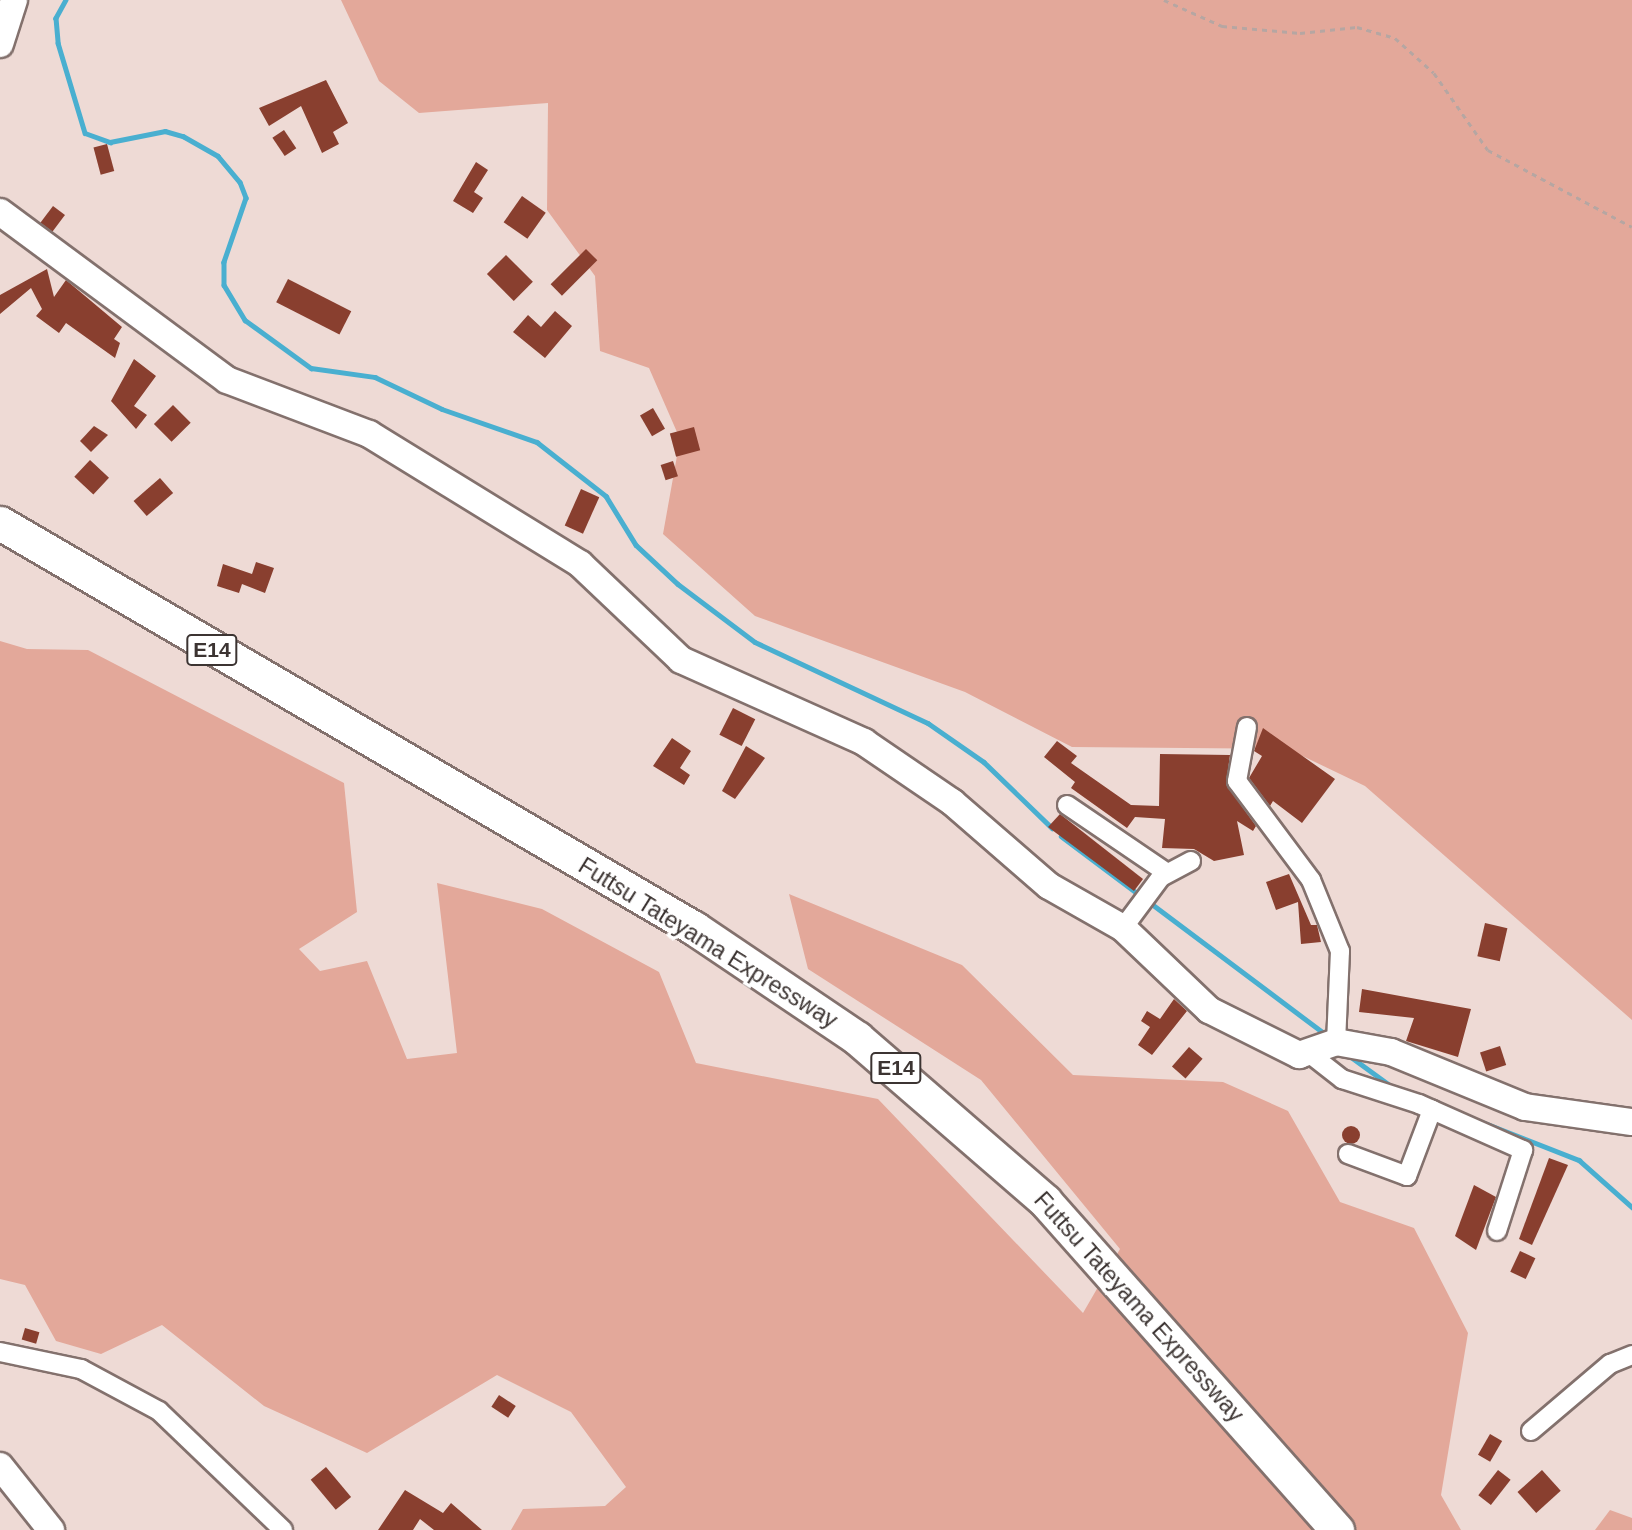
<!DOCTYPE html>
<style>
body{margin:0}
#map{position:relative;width:1632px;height:1530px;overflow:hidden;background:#eedad5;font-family:Helvetica,sans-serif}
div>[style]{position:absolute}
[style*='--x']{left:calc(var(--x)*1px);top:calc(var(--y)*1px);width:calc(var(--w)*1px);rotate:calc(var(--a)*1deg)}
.green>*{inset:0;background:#e3a89a}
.stream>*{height:4.5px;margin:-2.25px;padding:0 2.25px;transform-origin:2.25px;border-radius:2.25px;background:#49afd0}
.building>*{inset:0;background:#893f2f;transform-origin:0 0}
.round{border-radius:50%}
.path>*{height:2.5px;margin-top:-1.25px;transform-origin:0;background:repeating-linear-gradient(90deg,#b6a6a2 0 5px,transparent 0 10px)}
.roads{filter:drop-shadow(2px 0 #83716d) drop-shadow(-2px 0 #83716d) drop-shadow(0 2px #83716d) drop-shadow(0 -2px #83716d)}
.street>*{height:18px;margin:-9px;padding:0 9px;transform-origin:9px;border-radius:9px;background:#fff}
.secondary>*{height:26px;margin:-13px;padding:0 13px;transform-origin:13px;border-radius:13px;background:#fff}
.highway>*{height:33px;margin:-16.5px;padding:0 16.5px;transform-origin:16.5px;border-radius:16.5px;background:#fff}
span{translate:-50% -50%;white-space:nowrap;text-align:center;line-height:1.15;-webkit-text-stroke:7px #fff;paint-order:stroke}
.shield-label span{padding:2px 5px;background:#fff;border:2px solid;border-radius:5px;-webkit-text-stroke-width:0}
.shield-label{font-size:21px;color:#3c3432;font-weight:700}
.street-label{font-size:23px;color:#3c3432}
</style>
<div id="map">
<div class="green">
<div style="clip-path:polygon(341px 0,1632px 0,1632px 1020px,1365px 786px,1288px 749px,1072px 747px,965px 692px,755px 616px,663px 534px,680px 439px,649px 368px,600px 351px,595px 276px,547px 210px,548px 103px,419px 113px,379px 81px)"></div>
<div style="clip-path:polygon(0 641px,27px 649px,88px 650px,344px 783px,357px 912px,299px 949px,320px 971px,367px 961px,407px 1059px,457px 1053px,437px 883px,542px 909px,659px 972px,696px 1063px,878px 1099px,1083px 1313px,1120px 1249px,981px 1080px,808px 969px,789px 894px,962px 965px,1073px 1075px,1223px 1082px,1288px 1111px,1340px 1202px,1414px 1228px,1468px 1333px,1441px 1495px,1461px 1530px,511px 1530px,523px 1509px,605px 1506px,626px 1487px,571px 1412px,497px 1375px,367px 1453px,264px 1406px,162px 1325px,101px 1354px,56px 1341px,25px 1285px,0 1279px)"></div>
<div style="clip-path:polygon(1610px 1510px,1632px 1518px,1632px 1530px,1595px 1530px)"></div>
</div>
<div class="stream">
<div style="--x:66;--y:0;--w:21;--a:119"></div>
<div style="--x:56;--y:18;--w:25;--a:85"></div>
<div style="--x:58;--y:43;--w:94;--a:73.3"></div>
<div style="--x:85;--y:133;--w:27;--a:20"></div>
<div style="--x:110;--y:142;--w:56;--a:-11.3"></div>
<div style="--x:165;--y:131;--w:19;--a:16"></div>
<div style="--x:183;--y:136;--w:40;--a:29.7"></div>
<div style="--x:218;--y:156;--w:34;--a:50"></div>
<div style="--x:240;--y:182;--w:17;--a:69"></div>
<div style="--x:246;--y:198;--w:68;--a:109"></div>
<div style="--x:224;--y:262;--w:23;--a:90"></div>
<div style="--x:224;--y:285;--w:41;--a:59"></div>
<div style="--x:245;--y:320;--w:82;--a:36"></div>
<div style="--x:311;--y:368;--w:65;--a:8"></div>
<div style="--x:375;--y:377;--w:74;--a:25.5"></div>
<div style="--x:442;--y:409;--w:101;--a:19.2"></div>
<div style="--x:537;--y:442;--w:88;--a:38"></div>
<div style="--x:606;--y:496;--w:57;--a:58.5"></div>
<div style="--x:636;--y:545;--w:57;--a:42.9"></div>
<div style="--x:678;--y:584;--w:96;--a:37"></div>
<div style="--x:755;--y:642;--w:191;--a:25.1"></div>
<div style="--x:928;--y:723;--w:68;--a:34.9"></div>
<div style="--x:984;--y:762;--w:95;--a:44.1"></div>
<div style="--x:1061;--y:836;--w:100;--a:36.9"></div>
<div style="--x:1148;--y:901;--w:225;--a:36.9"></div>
<div style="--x:1347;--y:1054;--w:54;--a:36"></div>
<div style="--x:1477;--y:1120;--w:110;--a:21.4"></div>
<div style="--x:1579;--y:1160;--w:71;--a:41.6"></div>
</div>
<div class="building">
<div style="clip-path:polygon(326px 80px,348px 123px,333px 132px,339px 144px,322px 153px,301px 106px,269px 126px,259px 108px)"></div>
<div style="left:284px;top:130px;width:22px;height:14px;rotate:56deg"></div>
<div style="left:107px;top:144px;width:28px;height:14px;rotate:75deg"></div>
<div style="clip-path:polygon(476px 162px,488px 170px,474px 192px,483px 198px,473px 213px,453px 201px)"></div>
<div style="left:522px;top:196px;width:29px;height:32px;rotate:35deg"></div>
<div style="left:53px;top:206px;width:15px;height:21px;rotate:37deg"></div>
<div style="left:586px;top:249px;width:16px;height:50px;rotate:45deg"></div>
<div style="left:506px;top:255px;width:38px;height:27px;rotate:45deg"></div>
<div style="clip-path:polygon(47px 269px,54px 297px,66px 280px,122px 327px,114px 339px,120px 343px,115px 358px,66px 323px,59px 333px,36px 316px,42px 309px,31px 288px,0 314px,0 295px)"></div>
<div style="left:288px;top:279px;width:71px;height:26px;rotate:27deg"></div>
<div style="clip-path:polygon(555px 311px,572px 326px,545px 358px,513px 332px,528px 315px,541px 327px)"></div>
<div style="clip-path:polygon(134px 359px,156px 376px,134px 406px,147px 415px,136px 429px,111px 401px)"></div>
<div style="left:173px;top:405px;width:25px;height:27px;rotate:45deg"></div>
<div style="left:653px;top:408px;width:24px;height:15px;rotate:60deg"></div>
<div style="clip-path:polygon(94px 426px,108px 435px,91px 452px,80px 441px)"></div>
<div style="left:694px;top:427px;width:24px;height:25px;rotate:75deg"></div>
<div style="left:90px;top:460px;width:26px;height:23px;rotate:43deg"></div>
<div style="left:673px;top:461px;width:16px;height:13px;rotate:72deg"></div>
<div style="left:160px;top:478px;width:20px;height:35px;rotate:49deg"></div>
<div style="left:581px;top:489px;width:20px;height:40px;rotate:24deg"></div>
<div style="clip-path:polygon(256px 562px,274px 568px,265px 593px,242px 584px,239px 593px,217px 586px,223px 564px,252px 574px)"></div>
<div style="left:733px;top:708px;width:25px;height:30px;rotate:27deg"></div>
<div style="clip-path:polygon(1263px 728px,1335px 779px,1302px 823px,1273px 801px,1270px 806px,1249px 778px,1262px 756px,1254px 751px)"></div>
<div style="clip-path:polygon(672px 738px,691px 751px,680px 768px,690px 775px,684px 785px,653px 766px)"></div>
<div style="clip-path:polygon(1057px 741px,1077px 756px,1071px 763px,1131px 805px,1159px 806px,1160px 754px,1230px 755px,1226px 784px,1256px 826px,1253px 831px,1237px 821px,1244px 855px,1214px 861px,1194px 849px,1162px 848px,1165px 819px,1135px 817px,1127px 828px,1071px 788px,1075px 782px,1044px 757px)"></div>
<div style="clip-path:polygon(746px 746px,765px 758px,735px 799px,722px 791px)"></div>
<div style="clip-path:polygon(1060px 814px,1143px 879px,1134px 891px,1048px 827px)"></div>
<div style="clip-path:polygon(1289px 874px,1311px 925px,1317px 925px,1321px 942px,1301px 944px,1298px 902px,1276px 910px,1266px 882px)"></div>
<div style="left:1485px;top:923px;width:23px;height:34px;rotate:13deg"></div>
<div style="clip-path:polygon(1362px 989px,1471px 1009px,1458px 1057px,1406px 1041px,1414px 1018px,1359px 1012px)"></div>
<div style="clip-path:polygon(1174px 999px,1187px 1011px,1152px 1055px,1138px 1045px,1150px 1027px,1141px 1021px,1147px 1011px,1160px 1019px)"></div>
<div style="left:1500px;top:1046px;width:20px;height:21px;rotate:72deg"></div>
<div style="left:1189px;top:1047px;width:18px;height:26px;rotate:41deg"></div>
<div class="round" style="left:1342px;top:1126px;width:18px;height:18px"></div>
<div style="clip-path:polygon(1549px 1158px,1568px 1165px,1532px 1245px,1519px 1239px)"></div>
<div style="clip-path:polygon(1474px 1185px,1496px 1197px,1476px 1250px,1455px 1236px)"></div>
<div style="left:1520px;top:1251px;width:17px;height:23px;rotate:25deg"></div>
<div style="left:25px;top:1328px;width:15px;height:12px;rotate:16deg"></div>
<div style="left:499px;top:1395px;width:20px;height:14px;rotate:33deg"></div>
<div style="left:1490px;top:1434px;width:14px;height:24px;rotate:30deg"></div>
<div style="left:326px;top:1467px;width:39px;height:20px;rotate:50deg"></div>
<div style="left:1498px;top:1470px;width:16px;height:32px;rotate:38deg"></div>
<div style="left:1542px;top:1470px;width:28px;height:33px;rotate:48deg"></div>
<div style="clip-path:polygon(405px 1490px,443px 1513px,451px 1503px,482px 1530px,434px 1530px,420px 1519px,413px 1530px,378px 1530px)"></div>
</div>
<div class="path">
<div style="--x:1164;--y:0;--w:64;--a:24.1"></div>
<div style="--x:1222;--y:26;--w:78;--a:5.1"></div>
<div style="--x:1300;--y:33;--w:57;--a:-6"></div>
<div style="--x:1357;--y:27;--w:40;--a:16"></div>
<div style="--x:1395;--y:38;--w:52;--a:41.9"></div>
<div style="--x:1434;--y:73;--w:94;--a:55"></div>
<div style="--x:1488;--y:150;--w:163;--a:28.1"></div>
</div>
<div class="roads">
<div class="street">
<div style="--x:1247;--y:727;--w:55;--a:100.5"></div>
<div style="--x:1237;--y:781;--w:124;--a:53.2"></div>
<div style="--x:1311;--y:880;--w:77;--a:67.8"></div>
<div style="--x:1340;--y:951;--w:91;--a:92.5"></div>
<div style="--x:1067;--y:805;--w:121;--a:34.2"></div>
<div style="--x:1123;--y:928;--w:64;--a:-53.3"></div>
<div style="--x:1161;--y:877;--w:34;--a:-28"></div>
<div style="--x:1310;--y:1054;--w:41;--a:38"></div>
<div style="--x:1342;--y:1079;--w:81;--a:18"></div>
<div style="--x:1419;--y:1104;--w:114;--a:23.9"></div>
<div style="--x:1523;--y:1150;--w:85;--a:107.8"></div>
<div style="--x:1348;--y:1154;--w:63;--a:20.4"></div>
<div style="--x:1407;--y:1176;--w:71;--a:-69.3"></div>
<div style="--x:0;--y:1352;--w:83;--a:11.9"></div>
<div style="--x:81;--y:1369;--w:89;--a:28.3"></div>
<div style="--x:159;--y:1411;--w:172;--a:43.8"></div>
<div style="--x:1531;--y:1431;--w:104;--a:-40.3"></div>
<div style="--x:1610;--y:1364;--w:24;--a:-22"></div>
</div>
<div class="secondary">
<div style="--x:0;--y:44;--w:46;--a:-72.3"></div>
<div style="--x:0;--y:212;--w:282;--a:36.5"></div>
<div style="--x:227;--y:380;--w:152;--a:20.8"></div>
<div style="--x:369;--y:434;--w:248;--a:31.6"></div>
<div style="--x:580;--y:564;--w:139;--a:43.5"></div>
<div style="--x:681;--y:660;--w:201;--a:24.1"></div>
<div style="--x:864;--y:742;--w:107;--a:34.3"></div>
<div style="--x:952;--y:802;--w:128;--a:40.9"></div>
<div style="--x:1049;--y:886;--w:85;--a:29.6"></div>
<div style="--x:1123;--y:928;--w:119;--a:43.6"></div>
<div style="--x:1209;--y:1010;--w:101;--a:26.6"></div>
<div style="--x:1299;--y:1055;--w:39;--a:-19"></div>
<div style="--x:1336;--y:1042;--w:56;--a:10.3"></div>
<div style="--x:1391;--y:1052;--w:145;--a:22.3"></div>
<div style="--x:1525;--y:1107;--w:108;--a:8"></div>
<div style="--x:0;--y:1466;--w:82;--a:51.4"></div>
</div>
<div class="highway">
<div style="--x:0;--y:523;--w:804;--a:30.27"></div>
<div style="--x:694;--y:928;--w:197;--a:34"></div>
<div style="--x:857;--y:1038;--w:249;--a:40.9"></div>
<div style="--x:1045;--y:1201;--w:440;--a:48.4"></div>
</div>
</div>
<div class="shield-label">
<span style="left:212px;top:650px">E14</span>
<span style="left:896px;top:1068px">E14</span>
</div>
<div class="street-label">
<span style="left:708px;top:943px;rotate:32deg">Futtsu Tateyama Expressway</span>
<span style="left:1139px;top:1307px;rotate:48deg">Futtsu Tateyama Expressway</span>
</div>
</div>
